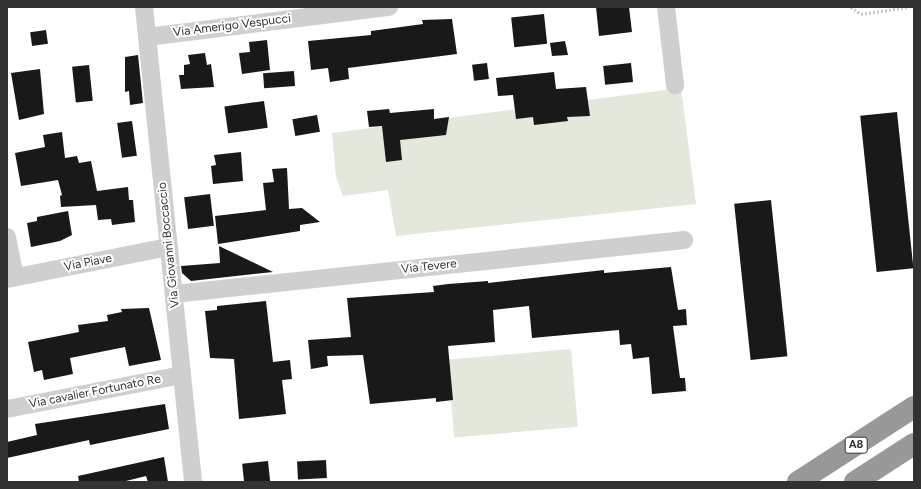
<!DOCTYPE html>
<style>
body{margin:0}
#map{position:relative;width:921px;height:489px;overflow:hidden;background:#fff;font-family:Figtree,sans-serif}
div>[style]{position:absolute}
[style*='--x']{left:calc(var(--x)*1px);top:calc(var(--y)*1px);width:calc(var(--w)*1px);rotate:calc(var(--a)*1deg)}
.green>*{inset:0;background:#e3e8dc;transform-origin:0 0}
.building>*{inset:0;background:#191919;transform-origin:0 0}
.path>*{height:2.5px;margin-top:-1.25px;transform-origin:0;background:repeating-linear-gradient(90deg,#c9c9c9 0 2px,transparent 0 4px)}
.street>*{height:18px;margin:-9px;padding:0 9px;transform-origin:9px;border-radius:9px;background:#cfcfcf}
.highway>*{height:22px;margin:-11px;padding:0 11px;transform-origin:11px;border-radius:11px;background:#999}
span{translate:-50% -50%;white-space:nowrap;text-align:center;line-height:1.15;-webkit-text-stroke:4px #fff;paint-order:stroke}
.shield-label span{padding:1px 3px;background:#fff;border:1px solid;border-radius:3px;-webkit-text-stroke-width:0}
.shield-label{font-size:11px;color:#323232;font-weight:700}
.street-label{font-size:12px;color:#323232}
.frame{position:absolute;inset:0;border:8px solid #323232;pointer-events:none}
</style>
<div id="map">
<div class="green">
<div style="clip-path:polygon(681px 88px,696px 204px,396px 236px,388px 190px,343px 196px,336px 177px,332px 133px)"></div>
<div style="left:571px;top:349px;width:78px;height:124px;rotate:85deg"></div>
</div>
<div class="building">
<div style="clip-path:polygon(596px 7px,629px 7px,632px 32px,599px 36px)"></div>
<div style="left:544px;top:14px;width:30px;height:33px;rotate:84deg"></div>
<div style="clip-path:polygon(452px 19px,457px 54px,348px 68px,349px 79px,330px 82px,328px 68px,311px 70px,308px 41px,371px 35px,371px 31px,423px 24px,422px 20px)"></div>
<div style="left:46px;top:30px;width:14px;height:16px;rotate:82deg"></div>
<div style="clip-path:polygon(267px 40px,270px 70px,242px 74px,239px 53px,250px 52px,249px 42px)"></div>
<div style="clip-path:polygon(565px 41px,568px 55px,552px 56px,550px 43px)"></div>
<div style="clip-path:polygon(205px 53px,207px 65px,211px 64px,214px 87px,181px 89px,179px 75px,184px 75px,184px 65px,190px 64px,188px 55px)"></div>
<div style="clip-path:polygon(138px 55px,143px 103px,130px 105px,129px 91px,125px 92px,125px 57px)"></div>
<div style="left:487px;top:63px;width:16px;height:15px;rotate:83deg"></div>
<div style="left:631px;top:63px;width:19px;height:28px;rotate:84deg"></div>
<div style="left:89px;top:65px;width:36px;height:17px;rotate:84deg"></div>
<div style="clip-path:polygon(40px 69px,44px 114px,19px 120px,11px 73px)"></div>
<div style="left:294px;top:71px;width:15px;height:31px;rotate:86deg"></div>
<div style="clip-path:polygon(554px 72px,556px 89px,586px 87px,590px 116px,567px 117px,568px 121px,534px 125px,533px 117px,516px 119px,513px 95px,498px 96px,496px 78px)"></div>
<div style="left:264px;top:101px;width:27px;height:40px;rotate:82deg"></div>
<div style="clip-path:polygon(389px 109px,390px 113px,434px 109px,434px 119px,449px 117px,446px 135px,400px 140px,402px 160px,386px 162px,382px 126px,369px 127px,367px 111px)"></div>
<div style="left:897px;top:112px;width:157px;height:37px;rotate:84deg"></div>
<div style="left:317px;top:115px;width:17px;height:25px;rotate:80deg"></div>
<div style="left:132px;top:121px;width:35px;height:15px;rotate:82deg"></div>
<div style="clip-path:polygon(62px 132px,65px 158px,77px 156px,79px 163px,91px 161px,97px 191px,128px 187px,129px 200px,133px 200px,135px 222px,112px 225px,111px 219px,98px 220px,96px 205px,61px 207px,60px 196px,62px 195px,58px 180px,21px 186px,15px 153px,45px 147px,43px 135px)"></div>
<div style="clip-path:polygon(241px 152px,243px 181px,213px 184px,211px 166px,216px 165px,214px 155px)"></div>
<div style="clip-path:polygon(287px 168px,289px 209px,302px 208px,320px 222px,300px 225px,300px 231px,218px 244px,215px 216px,266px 210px,263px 183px,274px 182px,272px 169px)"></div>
<div style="left:210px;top:194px;width:32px;height:26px;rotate:83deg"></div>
<div style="left:771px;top:200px;width:157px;height:37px;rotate:84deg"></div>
<div style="clip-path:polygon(68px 211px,72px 235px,60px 241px,31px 247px,27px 223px,37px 221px,37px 217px)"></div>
<div style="clip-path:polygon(219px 246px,273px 272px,191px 281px,182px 273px,181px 266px,220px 263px)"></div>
<div style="clip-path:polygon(671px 267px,678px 310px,686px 309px,687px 325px,673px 326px,680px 378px,685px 378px,686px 391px,652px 394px,649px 357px,633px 359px,631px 344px,620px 345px,619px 330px,532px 338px,529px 306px,493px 310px,495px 342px,448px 346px,453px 400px,436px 402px,436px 398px,370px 404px,363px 355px,327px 356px,328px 366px,311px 369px,308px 340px,351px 337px,347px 298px,434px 292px,433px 286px,448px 284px,488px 281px,488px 283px,604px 270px,604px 273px)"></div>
<div style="clip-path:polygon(266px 301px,273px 362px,290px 360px,292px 379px,282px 380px,286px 414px,239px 419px,234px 359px,210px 358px,205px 311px,217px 310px,217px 306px)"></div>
<div style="clip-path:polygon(149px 308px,161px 360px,129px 366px,125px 347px,70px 358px,73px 374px,44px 380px,42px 370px,34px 372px,28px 342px,79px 332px,78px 325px,108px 321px,107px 315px,122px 312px,121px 309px)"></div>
<div style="clip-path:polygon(165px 404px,169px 429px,90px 445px,89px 440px,7px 458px,7px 442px,37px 435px,35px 424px)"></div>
<div style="clip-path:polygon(164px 457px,168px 482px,148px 482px,146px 476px,122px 482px,79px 482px,78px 476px)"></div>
<div style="left:326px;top:460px;width:18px;height:29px;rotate:87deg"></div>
<div style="left:268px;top:461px;width:20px;height:26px;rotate:84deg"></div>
</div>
<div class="path">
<div style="--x:851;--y:7;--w:12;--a:35"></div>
<div style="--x:861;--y:14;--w:48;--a:-8.5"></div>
</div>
<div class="street">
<div style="--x:144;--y:7;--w:478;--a:84.1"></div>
<div style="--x:666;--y:7;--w:79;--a:83.4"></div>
<div style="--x:147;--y:37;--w:244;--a:-7.1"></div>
<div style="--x:7;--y:237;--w:41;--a:78.7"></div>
<div style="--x:7;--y:279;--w:165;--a:-11.2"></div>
<div style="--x:174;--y:294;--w:513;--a:-6.04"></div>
<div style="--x:7;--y:409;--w:178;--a:-11"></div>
</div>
<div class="highway">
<div style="--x:798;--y:482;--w:138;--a:-32.9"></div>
<div style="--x:855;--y:482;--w:70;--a:-32.8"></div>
</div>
<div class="shield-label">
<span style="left:856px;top:445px">A8</span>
</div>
<div class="street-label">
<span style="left:232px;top:26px;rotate:-7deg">Via Amerigo Vespucci</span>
<span style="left:169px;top:245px;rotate:-96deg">Via Giovanni Boccaccio</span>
<span style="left:88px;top:263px;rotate:-11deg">Via Piave</span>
<span style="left:429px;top:267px;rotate:-6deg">Via Tevere</span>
<span style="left:95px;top:392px;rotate:-11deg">Via cavalier Fortunato Re</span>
</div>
<div class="frame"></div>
</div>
